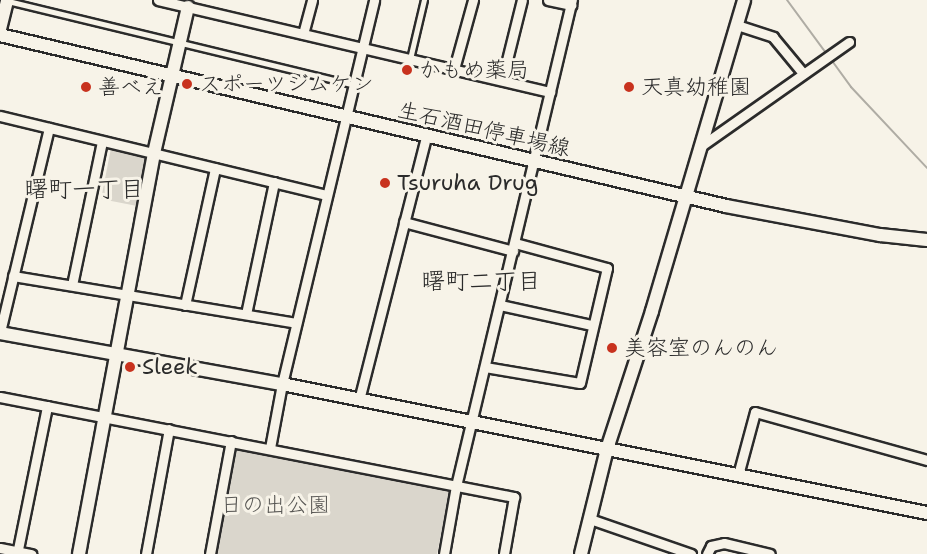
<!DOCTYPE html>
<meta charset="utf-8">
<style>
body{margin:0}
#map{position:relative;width:927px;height:554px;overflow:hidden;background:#f7f3e8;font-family:"Shantell Sans","Klee One",sans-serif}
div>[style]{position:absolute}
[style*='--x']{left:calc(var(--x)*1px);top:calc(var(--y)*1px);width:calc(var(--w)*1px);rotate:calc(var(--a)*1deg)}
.green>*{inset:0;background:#dad6cc;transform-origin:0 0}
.stream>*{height:2px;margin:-1px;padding:0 1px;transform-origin:1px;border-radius:1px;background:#afaca4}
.roads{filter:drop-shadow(2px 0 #2b2b2b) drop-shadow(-2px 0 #2b2b2b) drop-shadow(0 2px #2b2b2b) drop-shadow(0 -2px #2b2b2b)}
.lane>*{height:4.5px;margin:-2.25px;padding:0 2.25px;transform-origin:2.25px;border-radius:2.25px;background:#f7f3e8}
.street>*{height:9px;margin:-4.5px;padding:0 4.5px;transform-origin:4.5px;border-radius:4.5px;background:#f7f3e8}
.secondary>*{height:12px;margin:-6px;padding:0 6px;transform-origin:6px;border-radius:6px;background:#f7f3e8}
.dots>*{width:16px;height:16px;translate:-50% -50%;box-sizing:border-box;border:3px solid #f7f3e8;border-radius:50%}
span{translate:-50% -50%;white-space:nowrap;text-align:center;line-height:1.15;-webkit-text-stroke:6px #f7f3e8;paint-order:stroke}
.poi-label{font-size:22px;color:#2b2b2b}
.left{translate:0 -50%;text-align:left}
.street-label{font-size:22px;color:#2b2b2b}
.park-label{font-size:22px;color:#575653}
.neighbourhood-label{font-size:24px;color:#2b2b2b}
</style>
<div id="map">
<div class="green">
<div style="left:111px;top:148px;width:42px;height:52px;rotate:11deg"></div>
<div style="clip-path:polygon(238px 446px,450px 489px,437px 554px,213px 554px,234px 450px)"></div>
</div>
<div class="stream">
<div style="--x:787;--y:0;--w:66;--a:53.7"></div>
<div style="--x:830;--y:58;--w:36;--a:54"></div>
<div style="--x:851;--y:87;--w:111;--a:46.8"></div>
</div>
<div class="roads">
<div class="lane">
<div style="--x:8;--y:1;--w:354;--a:13.6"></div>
<div style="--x:410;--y:59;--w:61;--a:-76.7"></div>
</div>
<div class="street">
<div style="--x:158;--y:0;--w:403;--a:13.2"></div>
<div style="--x:548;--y:0;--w:24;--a:12"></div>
<div style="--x:737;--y:25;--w:38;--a:18"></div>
<div style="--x:773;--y:37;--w:45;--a:50.4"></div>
<div style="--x:303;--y:34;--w:35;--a:-75"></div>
<div style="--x:454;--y:69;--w:72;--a:-74.6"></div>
<div style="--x:502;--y:80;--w:82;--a:-76"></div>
<div style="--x:0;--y:116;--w:335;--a:13.6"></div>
<div style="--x:701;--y:146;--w:181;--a:-35.1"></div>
<div style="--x:404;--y:222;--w:113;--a:14.9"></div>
<div style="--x:13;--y:276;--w:287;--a:9.4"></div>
<div style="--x:72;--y:285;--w:147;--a:-78.2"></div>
<div style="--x:185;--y:305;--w:140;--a:-77.6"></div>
<div style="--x:500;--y:305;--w:94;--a:12.3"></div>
<div style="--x:246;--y:314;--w:135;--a:-78"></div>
<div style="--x:0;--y:332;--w:210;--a:-76.5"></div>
<div style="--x:485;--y:367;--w:96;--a:9.6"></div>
<div style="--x:580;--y:383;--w:118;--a:-76.8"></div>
<div style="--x:607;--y:268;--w:95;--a:-164.8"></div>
<div style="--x:0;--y:397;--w:524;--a:11.01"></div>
<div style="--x:514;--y:497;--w:58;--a:100"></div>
<div style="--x:359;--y:400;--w:271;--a:-75.7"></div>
<div style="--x:270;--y:448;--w:65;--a:-79.4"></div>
<div style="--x:282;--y:384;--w:395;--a:-76.5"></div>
<div style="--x:738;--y:475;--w:65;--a:-74.9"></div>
<div style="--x:755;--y:412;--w:179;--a:15.6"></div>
<div style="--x:590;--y:519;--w:107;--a:19.1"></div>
<div style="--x:0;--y:548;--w:32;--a:11"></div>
<div style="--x:17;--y:554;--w:151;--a:-78.5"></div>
<div style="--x:146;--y:554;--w:127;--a:-79.6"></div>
<div style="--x:210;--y:554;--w:115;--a:-79.5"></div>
<div style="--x:444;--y:554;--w:69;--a:-80"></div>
<div style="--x:456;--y:486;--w:500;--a:-76.6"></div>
<div style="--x:707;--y:554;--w:9;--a:-63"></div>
<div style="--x:711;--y:546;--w:13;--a:-13"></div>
<div style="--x:724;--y:543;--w:47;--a:13.4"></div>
</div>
<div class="secondary">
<div style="--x:0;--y:29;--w:30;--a:-76"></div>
<div style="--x:0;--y:35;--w:746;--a:13.25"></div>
<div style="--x:726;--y:206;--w:157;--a:10.7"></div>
<div style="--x:880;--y:235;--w:47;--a:6.1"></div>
<div style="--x:0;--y:333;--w:287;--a:10.3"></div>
<div style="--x:282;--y:384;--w:658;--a:11.31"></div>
<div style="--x:79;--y:554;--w:408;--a:-79.4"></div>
<div style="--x:154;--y:153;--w:150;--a:-76.9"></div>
<div style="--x:581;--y:554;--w:108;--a:-76.1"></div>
<div style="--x:607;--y:449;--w:145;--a:-71.9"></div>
<div style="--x:652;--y:311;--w:324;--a:-73.5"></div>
</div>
</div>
<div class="dots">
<div style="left:407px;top:70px;background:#c8321e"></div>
<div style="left:187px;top:84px;background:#c8321e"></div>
<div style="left:86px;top:87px;background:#c8321e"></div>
<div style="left:629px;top:87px;background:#c8321e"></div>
<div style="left:385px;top:183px;background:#c8321e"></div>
<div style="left:612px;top:348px;background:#c8321e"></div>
<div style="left:130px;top:367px;background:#c8321e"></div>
</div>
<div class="poi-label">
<span class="left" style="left:419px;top:70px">かもめ薬局</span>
<span class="left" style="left:199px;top:84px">スポーツジムケン</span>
<span class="left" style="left:98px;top:87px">善べえ</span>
<span class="left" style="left:641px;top:87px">天真幼稚園</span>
<span class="left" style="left:397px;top:183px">Tsuruha Drug</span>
<span class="left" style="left:624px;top:348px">美容室のんのん</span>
<span class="left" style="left:142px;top:367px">Sleek</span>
</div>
<div class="street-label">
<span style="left:484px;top:129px;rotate:13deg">生石酒田停車場線</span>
</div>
<div class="park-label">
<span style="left:275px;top:505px">日の出公園</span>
</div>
<div class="neighbourhood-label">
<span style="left:84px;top:190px">曙町一丁目</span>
<span style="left:481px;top:282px">曙町二丁目</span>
</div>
</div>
